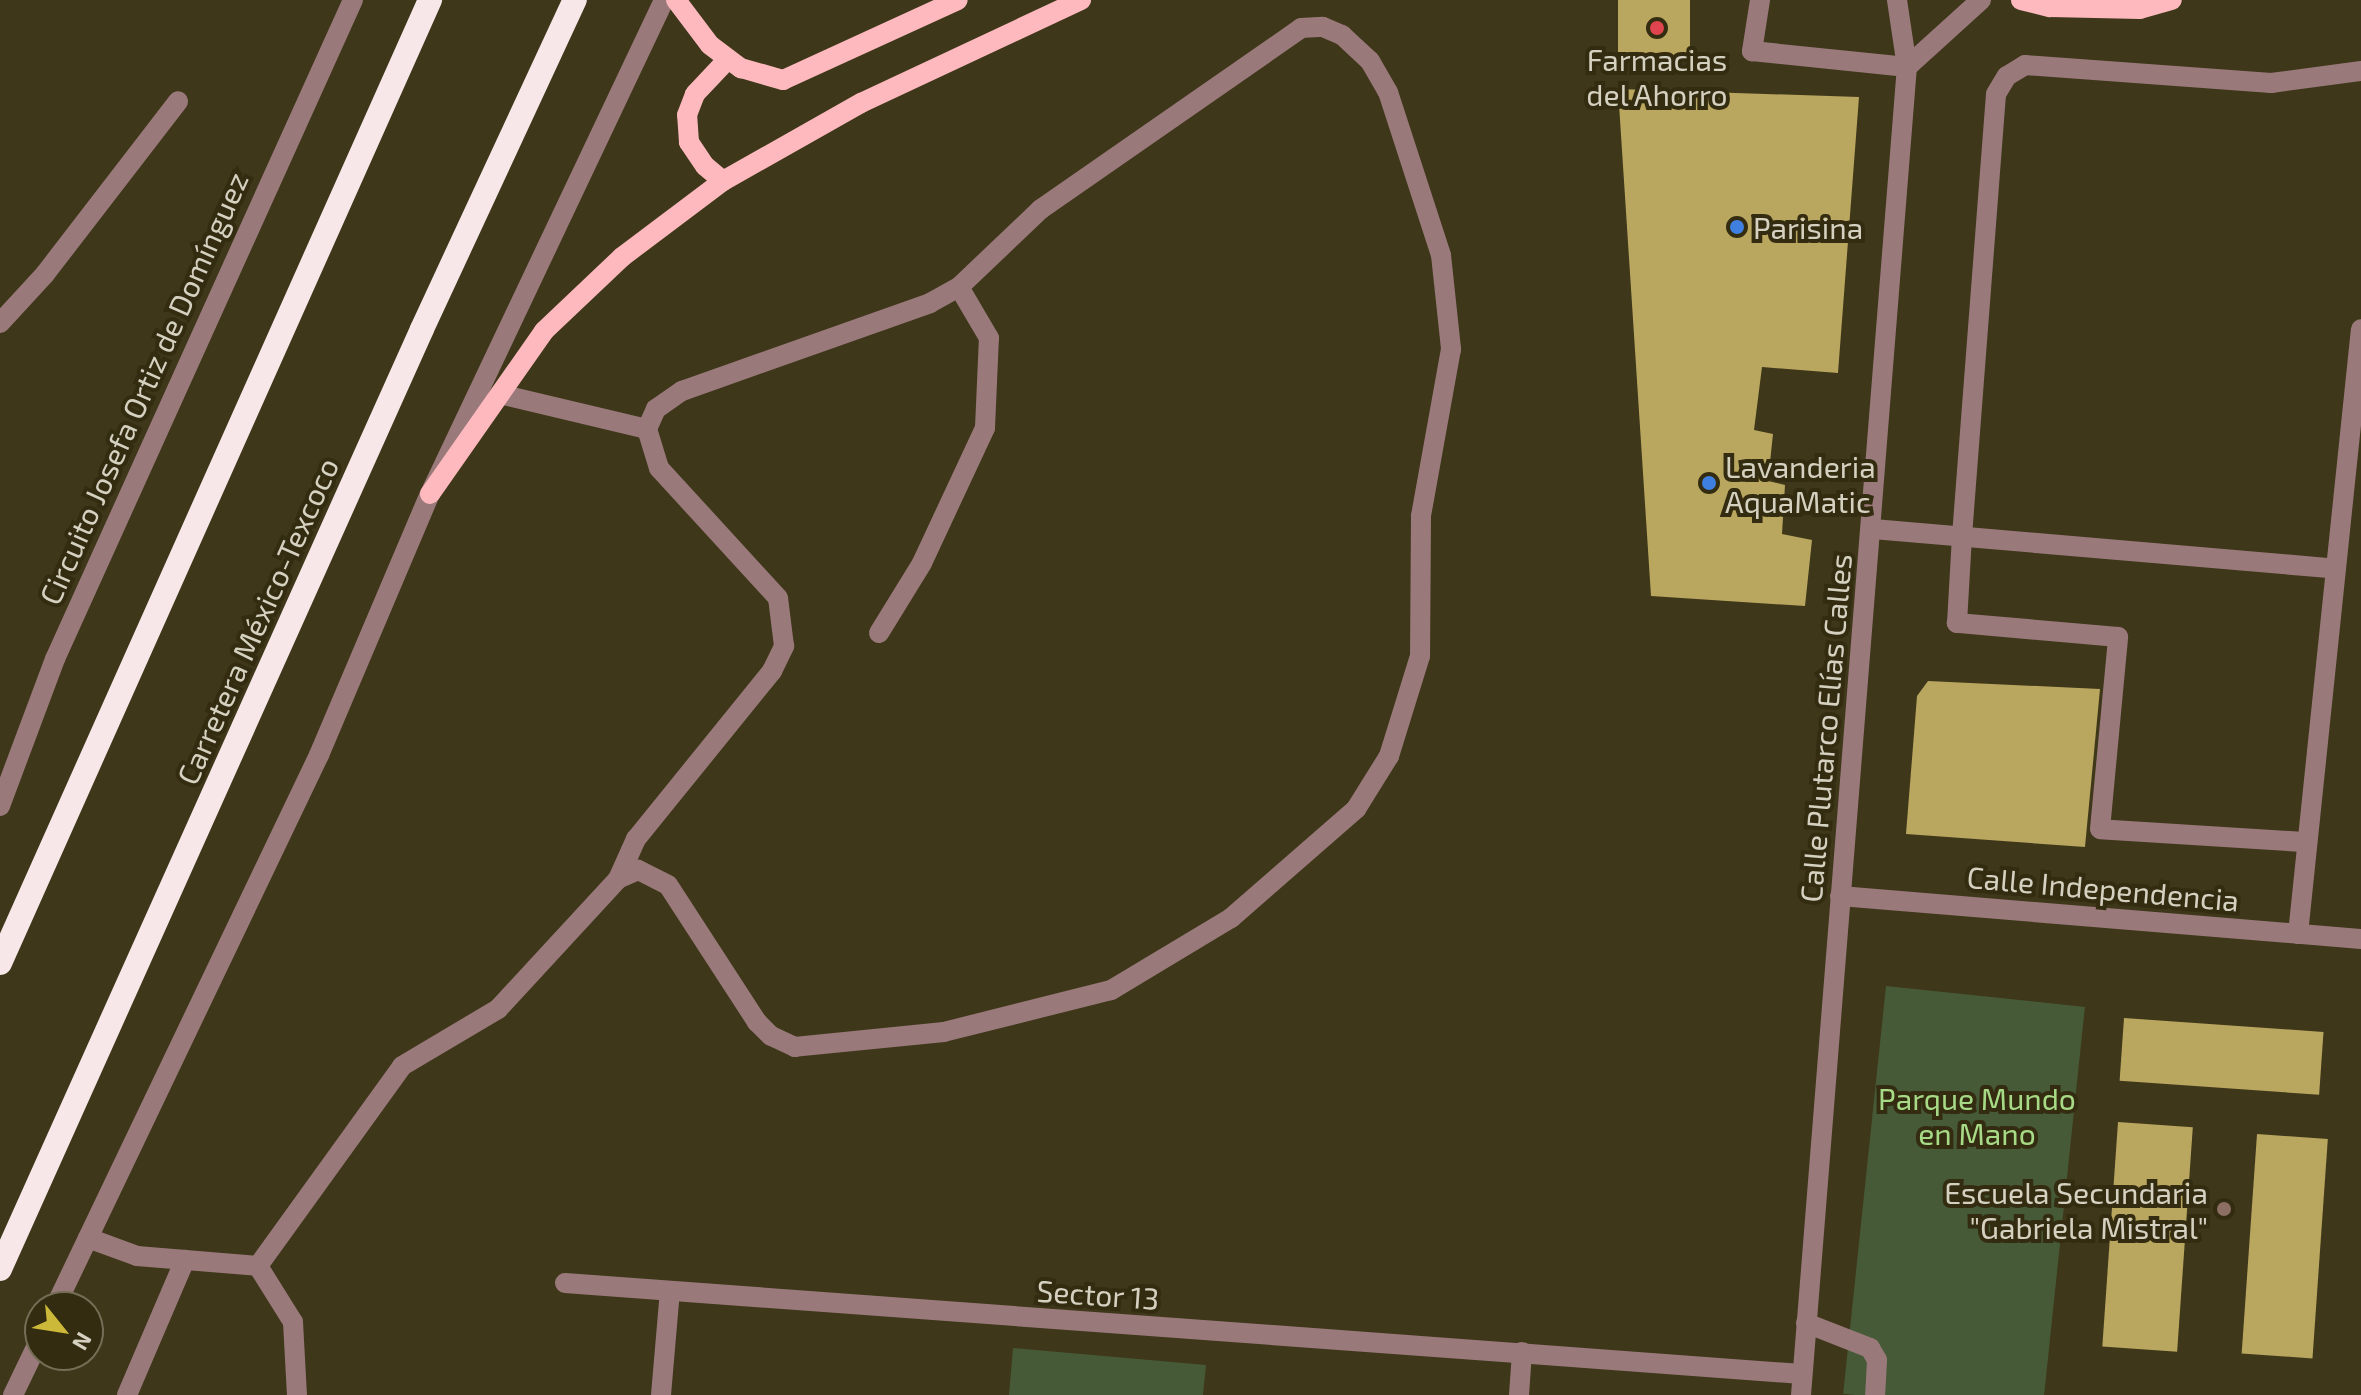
<!DOCTYPE html>
<meta charset="utf-8">
<style>
body{margin:0}
#map{position:relative;width:2361px;height:1395px;overflow:hidden;background:#3e371a;font-family:"Exo 2",sans-serif}
div>[style]{position:absolute}
[style*='--x']{left:calc(var(--x)*1px);top:calc(var(--y)*1px);width:calc(var(--w)*1px);rotate:calc(var(--a)*1deg)}
.green>*{inset:0;background:#465a38;transform-origin:0 0}
.building>*{inset:0;background:#b9a65f;transform-origin:0 0}
.minor>*{height:20px;margin:-10px;padding:0 10px;transform-origin:10px;border-radius:10px;background:#9a797b}
.major>*{height:20px;margin:-10px;padding:0 10px;transform-origin:10px;border-radius:10px;background:#fdb9be}
.highway>*{height:24px;margin:-12px;padding:0 12px;transform-origin:12px;border-radius:12px;background:#f8e7e8}
.dots>*{width:22px;height:22px;translate:-50% -50%;box-sizing:border-box;border:4px solid #342c10;border-radius:50%}
span{translate:-50% -50%;white-space:nowrap;text-align:center;line-height:1.15;-webkit-text-stroke:8px #342c10;paint-order:stroke}
.poi-label{font-size:30px;color:#d5d1c1}
.left{translate:0 -50%;text-align:left}
.right{translate:-100% -50%;text-align:right}
.street-label{font-size:30px;color:#d5d1c1}
.park-label{font-size:30px;color:#a7da86}
.north{position:absolute;left:24px;top:1291px;width:80px;height:80px;box-sizing:border-box;background:#342c10;border:2px solid #746e57;border-radius:50%;rotate:120deg;font-size:22px;font-weight:700;line-height:32px;text-align:center;color:#d5d1c1}
.north::after{content:'';display:block;margin:auto;width:28px;height:36px;background:#ccb939;clip-path:polygon(50% 0,100% 100%,50% 72%,0 100%)}
</style>
<div id="map">
<div class="green">
<div style="left:1886px;top:986px;width:200px;height:410px;rotate:6deg"></div>
<div style="clip-path:polygon(1013px 1348px,1206px 1365px,1203px 1395px,1009px 1395px)"></div>
</div>
<div class="building">
<div style="left:1618px;top:0;width:72px;height:58px"></div>
<div style="clip-path:polygon(1618px 89px,1859px 97px,1838px 373px,1762px 367px,1754px 430px,1773px 434px,1768px 481px,1785px 485px,1782px 534px,1812px 540px,1805px 606px,1651px 596px)"></div>
<div style="clip-path:polygon(1928px 681px,2100px 689px,2085px 847px,1906px 834px,1917px 696px)"></div>
<div style="left:2124px;top:1018px;width:200px;height:63px;rotate:4deg"></div>
<div style="left:2118px;top:1122px;width:75px;height:225px;rotate:4deg"></div>
<div style="left:2257px;top:1134px;width:71px;height:220px;rotate:4deg"></div>
</div>
<div class="minor">
<div style="--x:1760;--y:0;--w:52;--a:98.9"></div>
<div style="--x:1752;--y:51;--w:156;--a:5.9"></div>
<div style="--x:1907;--y:67;--w:100;--a:-42.2"></div>
<div style="--x:0;--y:323;--w:67;--a:-47.4"></div>
<div style="--x:45;--y:274;--w:218;--a:-52.4"></div>
<div style="--x:500;--y:394;--w:151;--a:13.4"></div>
<div style="--x:1873;--y:529;--w:464;--a:4.9"></div>
<div style="--x:879;--y:633;--w:82;--a:-58.4"></div>
<div style="--x:922;--y:563;--w:149;--a:-65"></div>
<div style="--x:985;--y:428;--w:90;--a:-87.5"></div>
<div style="--x:989;--y:338;--w:59;--a:-120.5"></div>
<div style="--x:0;--y:806;--w:157;--a:-69.5"></div>
<div style="--x:55;--y:659;--w:723;--a:-65.67"></div>
<div style="--x:2304;--y:842;--w:204;--a:-176.4"></div>
<div style="--x:2100;--y:829;--w:193;--a:-84.6"></div>
<div style="--x:2118;--y:637;--w:162;--a:-175"></div>
<div style="--x:1957;--y:623;--w:87;--a:-86.7"></div>
<div style="--x:1962;--y:536;--w:443;--a:-85.6"></div>
<div style="--x:1996;--y:94;--w:21;--a:-59"></div>
<div style="--x:2007;--y:76;--w:21;--a:-31"></div>
<div style="--x:2025;--y:65;--w:247;--a:4.2"></div>
<div style="--x:2271;--y:83;--w:91;--a:-7.6"></div>
<div style="--x:1840;--y:896;--w:523;--a:4.72"></div>
<div style="--x:2298;--y:934;--w:608;--a:-84.06"></div>
<div style="--x:88;--y:1238;--w:52;--a:20.2"></div>
<div style="--x:137;--y:1256;--w:121;--a:4.7"></div>
<div style="--x:258;--y:1266;--w:246;--a:-54.2"></div>
<div style="--x:402;--y:1066;--w:112;--a:-30.7"></div>
<div style="--x:498;--y:1009;--w:177;--a:-47.3"></div>
<div style="--x:618;--y:879;--w:44;--a:-65.8"></div>
<div style="--x:636;--y:839;--w:216;--a:-51"></div>
<div style="--x:772;--y:671;--w:28;--a:-64"></div>
<div style="--x:784;--y:646;--w:48;--a:-97.1"></div>
<div style="--x:778;--y:598;--w:176;--a:-132.5"></div>
<div style="--x:659;--y:468;--w:41;--a:-107.1"></div>
<div style="--x:647;--y:429;--w:22;--a:-66"></div>
<div style="--x:656;--y:409;--w:32;--a:-35"></div>
<div style="--x:682;--y:391;--w:263;--a:-19.5"></div>
<div style="--x:930;--y:303;--w:33;--a:-29"></div>
<div style="--x:959;--y:287;--w:113;--a:-43.6"></div>
<div style="--x:1041;--y:209;--w:317;--a:-34.8"></div>
<div style="--x:1301;--y:28;--w:22;--a:-3"></div>
<div style="--x:1323;--y:27;--w:21;--a:23"></div>
<div style="--x:1342;--y:35;--w:38;--a:43"></div>
<div style="--x:1370;--y:61;--w:36;--a:60"></div>
<div style="--x:1388;--y:92;--w:171;--a:72"></div>
<div style="--x:1441;--y:255;--w:95;--a:83.9"></div>
<div style="--x:1451;--y:349;--w:170;--a:100.2"></div>
<div style="--x:1421;--y:516;--w:140;--a:90.4"></div>
<div style="--x:1420;--y:656;--w:105;--a:107.2"></div>
<div style="--x:1389;--y:756;--w:62;--a:121.9"></div>
<div style="--x:1356;--y:809;--w:166;--a:138.9"></div>
<div style="--x:1231;--y:918;--w:140;--a:149"></div>
<div style="--x:1111;--y:990;--w:172;--a:165.9"></div>
<div style="--x:944;--y:1032;--w:150;--a:174.3"></div>
<div style="--x:795;--y:1047;--w:26;--a:-155"></div>
<div style="--x:771;--y:1036;--w:20;--a:-135"></div>
<div style="--x:757;--y:1022;--w:163;--a:-123"></div>
<div style="--x:668;--y:885;--w:34;--a:-153"></div>
<div style="--x:638;--y:870;--w:22;--a:156"></div>
<div style="--x:258;--y:1266;--w:66;--a:58"></div>
<div style="--x:293;--y:1322;--w:73;--a:86.9"></div>
<div style="--x:565;--y:1283;--w:1240;--a:4.21"></div>
<div style="--x:55;--y:1307;--w:612;--a:-64.44"></div>
<div style="--x:319;--y:755;--w:284;--a:-67"></div>
<div style="--x:430;--y:494;--w:547;--a:-64.65"></div>
<div style="--x:1806;--y:1323;--w:69;--a:21.3"></div>
<div style="--x:1870;--y:1348;--w:14;--a:60"></div>
<div style="--x:1877;--y:1360;--w:35;--a:93"></div>
<div style="--x:13;--y:1395;--w:62;--a:-64.3"></div>
<div style="--x:127;--y:1395;--w:147;--a:-66.8"></div>
<div style="--x:661;--y:1395;--w:104;--a:-85.1"></div>
<div style="--x:1519;--y:1395;--w:43;--a:-86"></div>
<div style="--x:1801;--y:1395;--w:1332;--a:-85.44"></div>
<div style="--x:1907;--y:67;--w:68;--a:-98.5"></div>
</div>
<div class="major">
<div style="--x:676;--y:0;--w:56;--a:52.9"></div>
<div style="--x:710;--y:45;--w:39;--a:37"></div>
<div style="--x:741;--y:68;--w:44;--a:15.9"></div>
<div style="--x:783;--y:80;--w:192;--a:-24.6"></div>
<div style="--x:2021;--y:0;--w:30;--a:14"></div>
<div style="--x:2050;--y:7;--w:90;--a:1.3"></div>
<div style="--x:2140;--y:9;--w:33;--a:-16"></div>
<div style="--x:723;--y:181;--w:23;--a:-140"></div>
<div style="--x:705;--y:166;--w:29;--a:-124"></div>
<div style="--x:689;--y:142;--w:27;--a:-94"></div>
<div style="--x:687;--y:115;--w:22;--a:-69"></div>
<div style="--x:695;--y:94;--w:48;--a:-46.7"></div>
<div style="--x:430;--y:494;--w:199;--a:-55"></div>
<div style="--x:544;--y:331;--w:108;--a:-43.5"></div>
<div style="--x:622;--y:257;--w:126;--a:-37"></div>
<div style="--x:723;--y:181;--w:159;--a:-29.5"></div>
<div style="--x:861;--y:103;--w:243;--a:-25.1"></div>
</div>
<div class="highway">
<div style="--x:0;--y:963;--w:1055;--a:-65.94"></div>
<div style="--x:0;--y:1269;--w:1030;--a:-65.82"></div>
<div style="--x:422;--y:329;--w:363;--a:-65.1"></div>
</div>
<div class="dots">
<div style="left:1657px;top:28px;background:#e0444e"></div>
<div style="left:1737px;top:227px;background:#3f7fe0"></div>
<div style="left:1709px;top:483px;background:#3f7fe0"></div>
<div style="left:2224px;top:1209px;background:#8d6e63"></div>
</div>
<div class="poi-label">
<span style="left:1657px;top:76px">Farmacias<br>del Ahorro</span>
<span class="left" style="left:1753px;top:227px">Parisina</span>
<span class="left" style="left:1725px;top:483px">Lavanderia<br>AquaMatic</span>
<span class="right" style="left:2208px;top:1209px">Escuela Secundaria<br>"Gabriela Mistral"</span>
</div>
<div class="street-label">
<span style="left:143px;top:388px;rotate:-66deg">Circuito Josefa Ortiz de Domínguez</span>
<span style="left:257px;top:621px;rotate:-66deg">Carretera México-Texcoco</span>
<span style="left:1825px;top:728px;rotate:-85deg">Calle Plutarco Elías Calles</span>
<span style="left:2103px;top:888px;rotate:5deg">Calle Independencia</span>
<span style="left:1098px;top:1294px;rotate:4deg">Sector 13</span>
</div>
<div class="park-label">
<span style="left:1977px;top:1115px">Parque Mundo<br>en Mano</span>
</div>
<div class="north">N</div>
</div>
